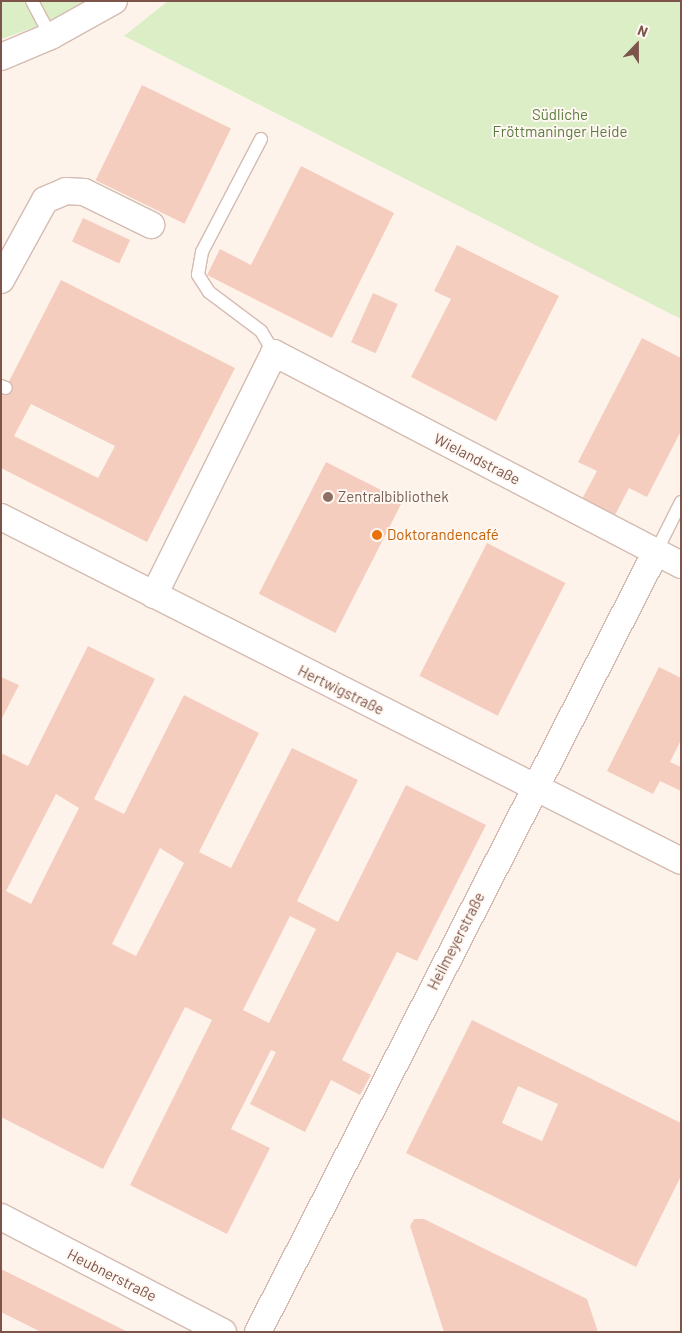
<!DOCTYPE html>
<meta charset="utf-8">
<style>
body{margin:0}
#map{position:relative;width:682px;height:1333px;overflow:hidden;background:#fef3ea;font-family:Barlow,sans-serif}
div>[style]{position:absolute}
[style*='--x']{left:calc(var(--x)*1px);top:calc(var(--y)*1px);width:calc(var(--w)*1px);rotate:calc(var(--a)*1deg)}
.green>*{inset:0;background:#dceec6}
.building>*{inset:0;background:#f5cdbf;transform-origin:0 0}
.roads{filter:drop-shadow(1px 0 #d4bbb1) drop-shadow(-1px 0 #d4bbb1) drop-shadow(0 1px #d4bbb1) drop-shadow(0 -1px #d4bbb1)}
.lane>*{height:12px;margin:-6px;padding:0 6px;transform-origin:6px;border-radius:6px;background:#fff}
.street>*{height:26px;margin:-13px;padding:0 13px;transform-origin:13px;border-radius:13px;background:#fff}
.dots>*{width:14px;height:14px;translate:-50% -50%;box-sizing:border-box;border:2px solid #fff8f2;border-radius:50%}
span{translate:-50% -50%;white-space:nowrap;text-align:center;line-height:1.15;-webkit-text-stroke:4px #fff8f2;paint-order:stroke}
.park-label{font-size:15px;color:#5a7c3e}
.street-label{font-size:15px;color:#7c544a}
.education-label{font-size:15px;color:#785e54}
.left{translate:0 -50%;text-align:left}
.food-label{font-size:15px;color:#c56008}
.frame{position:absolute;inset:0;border:2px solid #7c544a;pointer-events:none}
.north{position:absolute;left:612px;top:20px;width:50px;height:50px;-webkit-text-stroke:4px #fff8f2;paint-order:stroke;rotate:22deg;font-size:14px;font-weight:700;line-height:20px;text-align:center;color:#7c544a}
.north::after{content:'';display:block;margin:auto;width:18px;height:22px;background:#7c544a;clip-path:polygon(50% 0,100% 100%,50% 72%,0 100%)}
</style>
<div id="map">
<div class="green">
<div style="clip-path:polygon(1px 1px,88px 1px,53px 21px,1px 39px)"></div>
<div style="clip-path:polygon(168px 1px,681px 1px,681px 319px,124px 36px)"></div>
</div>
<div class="building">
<div style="left:142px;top:85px;width:99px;height:106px;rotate:26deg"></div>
<div style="clip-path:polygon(301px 166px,394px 213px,332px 338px,207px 275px,220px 249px,251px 265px)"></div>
<div style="left:83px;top:218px;width:52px;height:26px;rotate:25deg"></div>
<div style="clip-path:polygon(457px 245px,559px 296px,496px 421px,411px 377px,451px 299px,434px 291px)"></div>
<div style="clip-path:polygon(evenodd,61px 280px,235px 368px,147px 542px,1px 468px,1px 397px,61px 280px,31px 404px,115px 446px,98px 478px,14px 436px,31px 404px)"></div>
<div style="left:373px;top:293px;width:27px;height:54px;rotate:24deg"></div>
<div style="clip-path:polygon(642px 338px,681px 358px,681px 431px,647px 497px,629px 488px,614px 517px,581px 501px,597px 471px,578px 462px)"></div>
<div style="left:326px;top:462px;width:86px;height:148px;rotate:27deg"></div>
<div style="left:487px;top:543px;width:88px;height:149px;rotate:27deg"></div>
<div style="clip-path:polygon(evenodd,88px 646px,155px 679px,94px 799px,124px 814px,184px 695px,259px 733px,199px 852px,231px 868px,292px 748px,358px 780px,297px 901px,338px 922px,406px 785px,486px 825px,417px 961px,397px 952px,342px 1060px,371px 1075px,360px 1095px,331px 1080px,305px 1132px,250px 1104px,276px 1052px,271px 1050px,231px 1129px,270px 1148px,227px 1234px,130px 1185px,212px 1020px,185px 1007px,103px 1169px,1px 1117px,1px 753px,28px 766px,88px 646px,56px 794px,79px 808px,31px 904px,6px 891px,56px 794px,88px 646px,160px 848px,184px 863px,136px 956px,112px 944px,160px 848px,88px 646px,290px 916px,316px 929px,269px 1023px,243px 1010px,290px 916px)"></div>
<div style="clip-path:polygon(659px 667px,681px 678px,681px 740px,670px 762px,681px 767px,681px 791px,660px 781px,653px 794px,607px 771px)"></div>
<div style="clip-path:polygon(1px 677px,19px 685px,1px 720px)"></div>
<div style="clip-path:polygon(evenodd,472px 1020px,681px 1123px,681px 1176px,636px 1267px,406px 1153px,472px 1020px,518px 1086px,558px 1104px,542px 1141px,502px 1123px,518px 1086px)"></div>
<div style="clip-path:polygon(414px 1219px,424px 1219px,587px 1299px,598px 1332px,444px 1332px,410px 1226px)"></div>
<div style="clip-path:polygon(1px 1269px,128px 1332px,41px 1332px,1px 1312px)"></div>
</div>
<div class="roads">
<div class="lane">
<div style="--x:32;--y:1;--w:40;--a:62"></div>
<div style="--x:261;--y:139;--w:127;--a:117.6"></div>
<div style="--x:202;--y:252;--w:23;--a:100"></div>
<div style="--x:198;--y:275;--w:20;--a:57"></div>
<div style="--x:209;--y:292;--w:65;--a:36.9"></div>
<div style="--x:261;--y:331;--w:26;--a:59"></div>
<div style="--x:1;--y:386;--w:5;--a:22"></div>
<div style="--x:656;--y:552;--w:56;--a:-63.4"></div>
</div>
<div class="street">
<div style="--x:1;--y:57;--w:54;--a:-22.8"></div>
<div style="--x:51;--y:36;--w:72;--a:-29.1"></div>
<div style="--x:1;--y:280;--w:91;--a:-61.2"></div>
<div style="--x:45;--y:200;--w:23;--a:-23"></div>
<div style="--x:66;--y:191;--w:18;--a:3"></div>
<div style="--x:84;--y:192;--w:75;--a:26.2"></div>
<div style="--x:1;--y:517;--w:762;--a:26.83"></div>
<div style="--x:154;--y:595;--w:270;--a:-63.6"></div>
<div style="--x:274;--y:353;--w:459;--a:27.5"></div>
<div style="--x:1;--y:1217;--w:250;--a:27.4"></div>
<div style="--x:258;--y:1332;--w:876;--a:-62.97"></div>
</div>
</div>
<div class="dots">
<div style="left:328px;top:497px;background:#8d6e63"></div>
<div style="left:377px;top:535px;background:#e8710a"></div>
</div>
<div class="park-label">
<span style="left:560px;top:123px">Südliche<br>Fröttmaninger Heide</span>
</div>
<div class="street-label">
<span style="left:477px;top:459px;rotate:27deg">Wielandstraße</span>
<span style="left:341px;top:690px;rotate:26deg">Hertwigstraße</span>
<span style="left:456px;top:941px;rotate:-63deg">Heilmeyerstraße</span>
<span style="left:112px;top:1275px;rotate:27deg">Heubnerstraße</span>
</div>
<div class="education-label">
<span class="left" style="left:338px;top:497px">Zentralbibliothek</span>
</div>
<div class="food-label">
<span class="left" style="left:387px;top:535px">Doktorandencafé</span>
</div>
<div class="frame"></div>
<div class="north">N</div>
</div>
